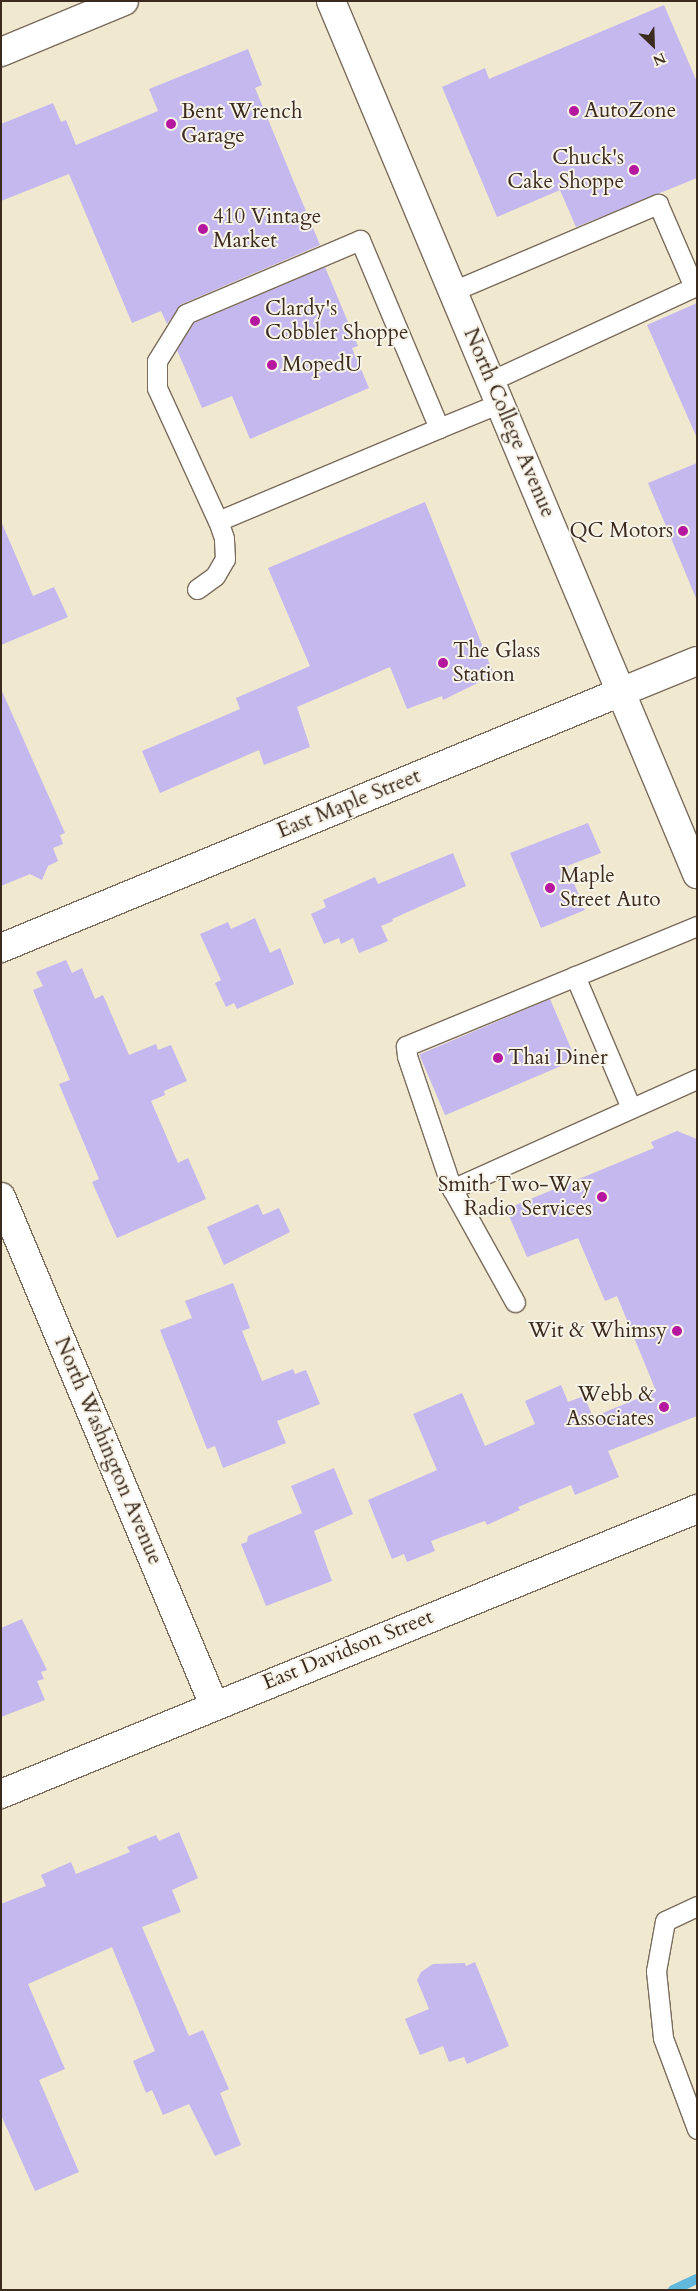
<!DOCTYPE html>
<style>
body{margin:0}
#map{position:relative;width:698px;height:2291px;overflow:hidden;background:#f0e8cf;font-family:Cardo,serif}
div>[style]{position:absolute}
[style*='--x']{left:calc(var(--x)*1px);top:calc(var(--y)*1px);width:calc(var(--w)*1px);rotate:calc(var(--a)*1deg)}
.stream>*{height:10px;margin:-5px;padding:0 5px;transform-origin:5px;border-radius:5px;background:#60b8dd}
.building>*{inset:0;background:#c4b8ef;transform-origin:0 0}
.roads{filter:drop-shadow(1px 0 #7a6c5c) drop-shadow(-1px 0 #7a6c5c) drop-shadow(0 1px #7a6c5c) drop-shadow(0 -1px #7a6c5c)}
.lane>*{height:19px;margin:-9.5px;padding:0 9.5px;transform-origin:9.5px;border-radius:9.5px;background:#fff}
.street>*{height:28px;margin:-14px;padding:0 14px;transform-origin:14px;border-radius:14px;background:#fff}
.secondary>*{height:28px;margin:-14px;padding:0 14px;transform-origin:14px;border-radius:14px;background:#fff}
.primary>*{height:28px;margin:-14px;padding:0 14px;transform-origin:14px;border-radius:14px;background:#fff}
.dots>*{width:14px;height:14px;translate:-50% -50%;box-sizing:border-box;border:2px solid #f7f3e8;border-radius:50%}
span{translate:-50% -50%;white-space:nowrap;text-align:center;line-height:1.15;-webkit-text-stroke:4px #f7f3e8;paint-order:stroke}
.poi-label{font-size:21px;color:#3b2a1e}
.left{translate:0 -50%;text-align:left}
.right{translate:-100% -50%;text-align:right}
.street-label{font-size:21px;color:#3b2a1e}
.frame{position:absolute;inset:0;border:2px solid #3b2a1e;pointer-events:none}
.north{position:absolute;left:628px;top:20px;width:50px;height:50px;-webkit-text-stroke:4px #f7f3e8;paint-order:stroke;rotate:156deg;font-size:14px;font-weight:700;line-height:20px;text-align:center;color:#3b2a1e}
.north::after{content:'';display:block;margin:auto;width:18px;height:22px;background:#3b2a1e;clip-path:polygon(50% 0,100% 100%,50% 72%,0 100%)}
</style>
<div id="map">
<div class="stream">
<div style="--x:673;--y:2290;--w:26;--a:-25"></div>
</div>
<div class="building">
<div style="clip-path:polygon(664px 5px,697px 82px,697px 178px,576px 227px,560px 190px,497px 217px,442px 87px,485px 68px,489px 79px)"></div>
<div style="clip-path:polygon(248px 49px,262px 85px,255px 88px,320px 245px,182px 304px,167px 324px,161px 311px,132px 323px,69px 174px,1px 201px,1px 124px,53px 103px,61px 122px,66px 120px,76px 145px,158px 111px,149px 89px)"></div>
<div style="clip-path:polygon(325px 267px,358px 346px,352px 348px,369px 388px,250px 439px,232px 396px,202px 408px,177px 350px,194px 323px)"></div>
<div style="clip-path:polygon(697px 303px,697px 438px,647px 325px)"></div>
<div style="clip-path:polygon(697px 463px,697px 598px,696px 598px,648px 483px)"></div>
<div style="clip-path:polygon(425px 502px,494px 675px,443px 700px,442px 696px,407px 709px,390px 667px,297px 707px,310px 747px,264px 765px,259px 750px,160px 793px,142px 751px,240px 709px,236px 698px,310px 666px,268px 568px)"></div>
<div style="clip-path:polygon(1px 521px,33px 596px,54px 587px,68px 617px,1px 645px)"></div>
<div style="clip-path:polygon(1px 689px,65px 833px,60px 835px,63px 844px,53px 848px,58px 861px,48px 866px,42px 880px,30px 874px,1px 886px)"></div>
<div style="clip-path:polygon(588px 823px,601px 853px,567px 866px,585px 910px,541px 928px,510px 853px)"></div>
<div style="clip-path:polygon(453px 853px,466px 886px,392px 919px,393px 921px,381px 926px,388px 941px,374px 947px,359px 953px,353px 938px,341px 944px,339px 938px,324px 944px,311px 914px,326px 907px,323px 900px,375px 877px,378px 884px)"></div>
<div style="clip-path:polygon(255px 918px,270px 953px,280px 948px,294px 984px,237px 1009px,234px 1003px,226px 1007px,215px 983px,221px 980px,200px 934px,228px 922px,231px 929px)"></div>
<div style="clip-path:polygon(66px 960px,72px 973px,82px 968px,95px 999px,103px 995px,129px 1055px,156px 1044px,158px 1050px,171px 1045px,187px 1081px,164px 1091px,165px 1095px,151px 1101px,178px 1163px,188px 1158px,206px 1199px,117px 1238px,92px 1182px,99px 1179px,59px 1084px,70px 1080px,33px 990px,43px 986px,36px 972px)"></div>
<div style="left:550px;top:999px;width:66px;height:142px;rotate:67deg"></div>
<div style="clip-path:polygon(677px 1131px,697px 1139px,697px 1416px,608px 1451px,619px 1477px,575px 1495px,571px 1485px,518px 1507px,520px 1510px,487px 1525px,485px 1521px,479px 1523px,431px 1541px,435px 1551px,407px 1562px,404px 1554px,392px 1559px,368px 1500px,437px 1470px,413px 1414px,462px 1393px,485px 1446px,535px 1424px,525px 1401px,561px 1385px,568px 1402px,584px 1396px,593px 1417px,656px 1391px,617px 1296px,605px 1301px,578px 1238px,527px 1257px,506px 1209px,654px 1148px,651px 1142px)"></div>
<div style="clip-path:polygon(258px 1204px,263px 1215px,279px 1208px,290px 1232px,224px 1265px,207px 1227px)"></div>
<div style="clip-path:polygon(233px 1283px,250px 1328px,242px 1331px,262px 1381px,293px 1369px,295px 1374px,306px 1370px,320px 1404px,277px 1421px,286px 1443px,223px 1468px,215px 1446px,207px 1449px,160px 1330px,192px 1318px,185px 1301px)"></div>
<div style="clip-path:polygon(334px 1468px,353px 1514px,314px 1531px,332px 1581px,266px 1606px,241px 1544px,247px 1542px,248px 1536px,302px 1513px,291px 1486px)"></div>
<div style="clip-path:polygon(22px 1619px,47px 1670px,41px 1672px,44px 1679px,37px 1681px,45px 1700px,1px 1717px,1px 1628px)"></div>
<div style="clip-path:polygon(179px 1832px,198px 1878px,172px 1890px,181px 1912px,142px 1927px,189px 2036px,203px 2030px,229px 2089px,220px 2093px,241px 2145px,215px 2156px,189px 2104px,163px 2115px,152px 2090px,146px 2093px,133px 2061px,155px 2051px,112px 1947px,28px 1984px,65px 2069px,39px 2080px,79px 2172px,35px 2191px,1px 2115px,1px 1904px,46px 1886px,41px 1875px,71px 1862px,76px 1874px,130px 1852px,127px 1847px,156px 1835px,159px 1841px)"></div>
<div style="clip-path:polygon(475px 1962px,509px 2046px,467px 2064px,464px 2057px,449px 2062px,443px 2046px,420px 2055px,405px 2019px,429px 2009px,417px 1980px,421px 1972px,433px 1964px,465px 1963px,466px 1966px)"></div>
</div>
<div class="roads">
<div class="lane">
<div style="--x:453;--y:291;--w:223;--a:-23"></div>
<div style="--x:658;--y:204;--w:90;--a:66.6"></div>
<div style="--x:694;--y:287;--w:224;--a:155.2"></div>
<div style="--x:439;--y:428;--w:204;--a:-112.8"></div>
<div style="--x:360;--y:240;--w:189;--a:157"></div>
<div style="--x:186;--y:314;--w:55;--a:121.7"></div>
<div style="--x:157;--y:361;--w:27;--a:90"></div>
<div style="--x:157;--y:388;--w:146;--a:65.4"></div>
<div style="--x:218;--y:521;--w:240;--a:-22.8"></div>
<div style="--x:439;--y:428;--w:66;--a:-22.3"></div>
<div style="--x:197;--y:589;--w:22;--a:-36"></div>
<div style="--x:215;--y:576;--w:20;--a:-60"></div>
<div style="--x:225;--y:559;--w:21;--a:-93"></div>
<div style="--x:224;--y:538;--w:18;--a:-109"></div>
<div style="--x:575;--y:976;--w:143;--a:67"></div>
<div style="--x:452;--y:1189;--w:269;--a:-24.2"></div>
<div style="--x:515;--y:1302;--w:129;--a:-119.1"></div>
<div style="--x:452;--y:1189;--w:140;--a:-108.7"></div>
<div style="--x:407;--y:1056;--w:10;--a:-96"></div>
<div style="--x:406;--y:1046;--w:315;--a:-22.4"></div>
<div style="--x:697;--y:1906;--w:35;--a:155"></div>
<div style="--x:665;--y:1921;--w:51;--a:100.2"></div>
<div style="--x:656;--y:1971;--w:67;--a:84"></div>
<div style="--x:663;--y:2038;--w:97;--a:69.5"></div>
</div>
<div class="street">
<div style="--x:1;--y:948;--w:671;--a:-22.44"></div>
<div style="--x:1;--y:1197;--w:551;--a:67.25"></div>
<div style="--x:1;--y:1794;--w:752;--a:-22.27"></div>
</div>
<div class="secondary">
<div style="--x:1;--y:52;--w:133;--a:-22.5"></div>
<div style="--x:621;--y:692;--w:82;--a:-22.2"></div>
</div>
<div class="primary">
<div style="--x:331;--y:1;--w:947;--a:67.25"></div>
</div>
</div>
<div class="dots">
<div style="left:574px;top:111px;background:#b5179e"></div>
<div style="left:171px;top:124px;background:#b5179e"></div>
<div style="left:634px;top:170px;background:#b5179e"></div>
<div style="left:203px;top:229px;background:#b5179e"></div>
<div style="left:255px;top:321px;background:#b5179e"></div>
<div style="left:272px;top:365px;background:#b5179e"></div>
<div style="left:683px;top:531px;background:#b5179e"></div>
<div style="left:443px;top:663px;background:#b5179e"></div>
<div style="left:550px;top:888px;background:#b5179e"></div>
<div style="left:498px;top:1058px;background:#b5179e"></div>
<div style="left:602px;top:1197px;background:#b5179e"></div>
<div style="left:677px;top:1331px;background:#b5179e"></div>
<div style="left:664px;top:1407px;background:#b5179e"></div>
</div>
<div class="poi-label">
<span class="left" style="left:584px;top:111px">AutoZone</span>
<span class="left" style="left:181px;top:124px">Bent Wrench<br>Garage</span>
<span class="right" style="left:624px;top:170px">Chuck's<br>Cake Shoppe</span>
<span class="left" style="left:213px;top:229px">410 Vintage<br>Market</span>
<span class="left" style="left:265px;top:321px">Clardy's<br>Cobbler Shoppe</span>
<span class="left" style="left:282px;top:365px">MopedU</span>
<span class="right" style="left:673px;top:531px">QC Motors</span>
<span class="left" style="left:453px;top:663px">The Glass<br>Station</span>
<span class="left" style="left:560px;top:888px">Maple<br>Street Auto</span>
<span class="left" style="left:508px;top:1058px">Thai Diner</span>
<span class="right" style="left:592px;top:1197px">Smith Two-Way<br>Radio Services</span>
<span class="right" style="left:667px;top:1331px">Wit &amp; Whimsy</span>
<span class="right" style="left:654px;top:1407px">Webb &amp;<br>Associates</span>
</div>
<div class="street-label">
<span style="left:509px;top:423px;rotate:67deg">North College Avenue</span>
<span style="left:349px;top:804px;rotate:-22deg">East Maple Street</span>
<span style="left:108px;top:1451px;rotate:67deg">North Washington Avenue</span>
<span style="left:348px;top:1650px;rotate:-22deg">East Davidson Street</span>
</div>
<div class="frame"></div>
<div class="north">N</div>
</div>
